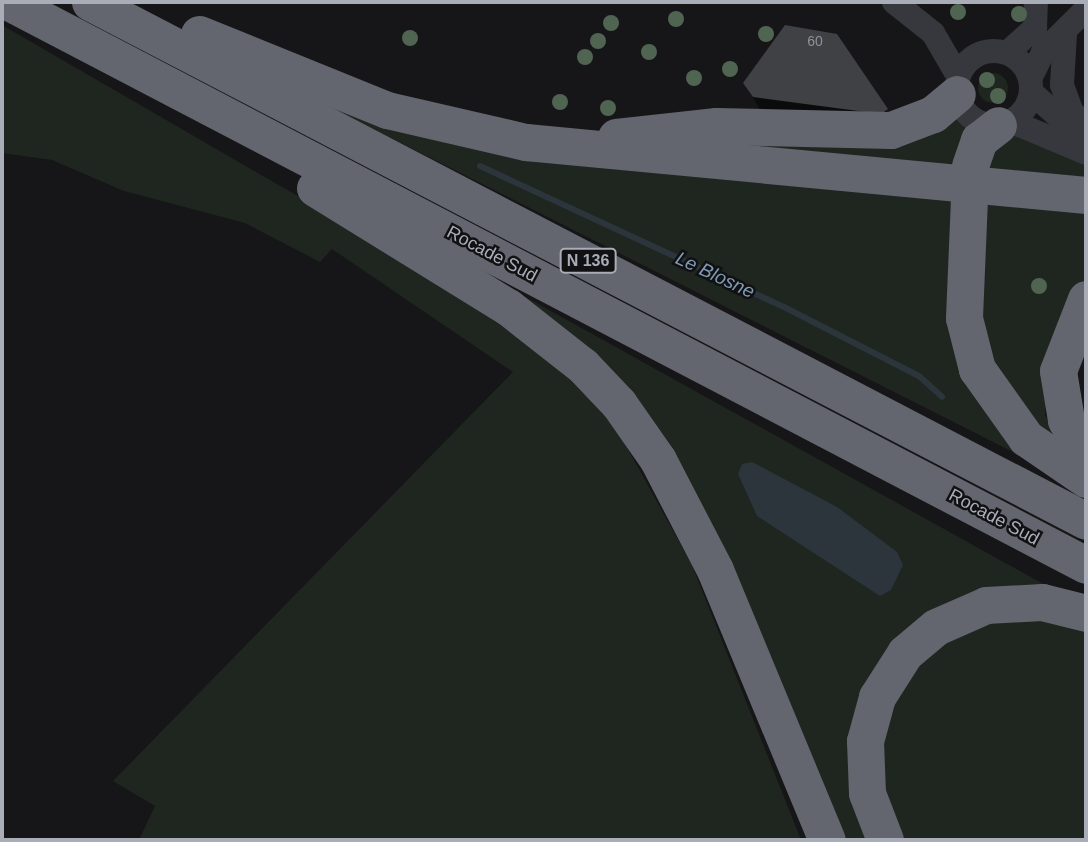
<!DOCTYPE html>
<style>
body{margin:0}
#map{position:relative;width:1088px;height:842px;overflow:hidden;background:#161618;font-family:Helvetica,sans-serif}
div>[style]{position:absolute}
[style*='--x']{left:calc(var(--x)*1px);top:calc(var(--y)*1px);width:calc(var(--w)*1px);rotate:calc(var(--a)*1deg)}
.green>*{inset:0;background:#1e261f}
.round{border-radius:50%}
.water>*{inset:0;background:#2c353c}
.shadow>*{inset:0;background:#0007}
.stream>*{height:6px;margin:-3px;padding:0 3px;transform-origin:3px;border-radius:3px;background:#2c353c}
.building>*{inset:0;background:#404145}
.minor>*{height:24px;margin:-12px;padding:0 12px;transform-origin:12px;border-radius:12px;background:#37383d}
.minor>.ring{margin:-12px;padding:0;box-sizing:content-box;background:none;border:24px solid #37383d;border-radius:50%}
.highway>*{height:37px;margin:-18.5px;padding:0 18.5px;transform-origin:18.5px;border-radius:18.5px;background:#63666e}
.trees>*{width:16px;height:16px;margin:-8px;border-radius:50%;background:#506452}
span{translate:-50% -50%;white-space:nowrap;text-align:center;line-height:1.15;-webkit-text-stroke:5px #111113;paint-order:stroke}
.number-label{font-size:14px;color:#8e929b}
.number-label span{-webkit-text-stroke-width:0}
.shield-label span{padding:2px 5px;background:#111113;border:2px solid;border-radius:5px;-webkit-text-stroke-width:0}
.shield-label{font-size:16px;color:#a8adb8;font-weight:700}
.street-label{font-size:18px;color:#a8adb8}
.water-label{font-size:19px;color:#7f9bb3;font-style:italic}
.frame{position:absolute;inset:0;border:4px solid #a8adb8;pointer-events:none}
</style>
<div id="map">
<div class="green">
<div style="clip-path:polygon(2px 25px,353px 228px,538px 347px,585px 393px,619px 433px,692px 565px,801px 840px,139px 840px,155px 806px,113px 781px,513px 372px,332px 249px,320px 262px,245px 223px,124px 191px,52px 160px,2px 153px)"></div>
<div class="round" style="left:978px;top:73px;width:30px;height:30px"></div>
<div style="clip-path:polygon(316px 100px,962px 197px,955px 284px,1041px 466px)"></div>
<div style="clip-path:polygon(954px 112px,970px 128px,965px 167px,897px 166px,693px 136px)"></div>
<div style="clip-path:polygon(1013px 133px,1086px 163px,1086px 182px,979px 170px,980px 153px)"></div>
<div style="clip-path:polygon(976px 197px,1086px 208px,1086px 281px,1049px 349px,1045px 415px,1073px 460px,1019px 418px,976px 325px)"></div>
<div style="clip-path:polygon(428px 243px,1065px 596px,1045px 594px,886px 658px,872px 840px,838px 840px,665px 449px)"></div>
<div style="clip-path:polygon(1020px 615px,1086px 627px,1086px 840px,900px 840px,881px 793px,884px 717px,917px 659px,970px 625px)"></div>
</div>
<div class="water">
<div style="clip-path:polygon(752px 462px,837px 507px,897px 552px,903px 565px,891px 590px,880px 596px,757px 516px,738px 474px,742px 464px)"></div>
</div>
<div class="shadow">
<div style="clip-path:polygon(745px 83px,886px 110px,901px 136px,760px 110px)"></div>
</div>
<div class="stream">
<div style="--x:480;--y:166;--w:335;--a:24.9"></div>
<div style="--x:784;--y:307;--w:152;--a:27.1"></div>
<div style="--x:919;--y:376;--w:31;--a:42"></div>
</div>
<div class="building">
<div style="clip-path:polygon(785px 25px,837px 34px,888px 109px,881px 114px,753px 97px,743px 83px)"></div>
</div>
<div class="minor">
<div style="--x:894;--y:2;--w:50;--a:38.5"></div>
<div style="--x:933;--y:33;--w:50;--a:59.8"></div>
<div style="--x:1065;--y:34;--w:51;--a:93.4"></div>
<div style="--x:1062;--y:85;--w:29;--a:70"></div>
<div style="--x:1072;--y:112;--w:20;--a:45"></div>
<div class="ring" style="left:957px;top:51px;width:50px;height:50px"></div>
<div style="--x:1007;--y:53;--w:38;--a:-42"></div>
<div style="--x:1035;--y:28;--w:26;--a:-88"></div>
<div style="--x:1030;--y:79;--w:30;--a:-64"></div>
<div style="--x:1043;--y:52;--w:61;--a:-45"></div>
<div style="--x:1031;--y:92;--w:64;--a:41.9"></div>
<div style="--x:1010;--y:121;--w:82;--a:22.8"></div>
</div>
<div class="highway">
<div style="--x:9;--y:2;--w:1215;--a:27.6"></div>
<div style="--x:90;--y:2;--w:1123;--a:27.52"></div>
<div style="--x:199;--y:34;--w:203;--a:22"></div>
<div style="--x:387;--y:110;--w:143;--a:13"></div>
<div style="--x:526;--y:142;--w:563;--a:5.41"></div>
<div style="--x:616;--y:137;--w:101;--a:-6.3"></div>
<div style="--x:716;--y:126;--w:175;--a:1.3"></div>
<div style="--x:891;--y:130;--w:45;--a:-20.9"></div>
<div style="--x:933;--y:114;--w:31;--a:-40"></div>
<div style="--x:970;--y:166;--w:28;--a:-71"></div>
<div style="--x:979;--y:140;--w:24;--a:-38"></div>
<div style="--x:315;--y:188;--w:227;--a:31.7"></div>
<div style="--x:508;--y:307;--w:95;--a:38.2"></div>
<div style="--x:583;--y:366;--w:52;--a:46.5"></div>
<div style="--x:619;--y:404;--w:68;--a:55.1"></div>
<div style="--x:658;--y:460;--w:124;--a:62.6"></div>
<div style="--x:715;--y:570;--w:292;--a:67.5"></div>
<div style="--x:969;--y:198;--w:120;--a:92.4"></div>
<div style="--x:964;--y:318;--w:53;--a:75.7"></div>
<div style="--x:977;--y:369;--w:85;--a:54.6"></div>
<div style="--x:1026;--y:438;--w:73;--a:34.3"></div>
<div style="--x:1086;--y:299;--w:77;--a:111.3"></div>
<div style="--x:1058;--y:371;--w:50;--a:80.7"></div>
<div style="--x:1066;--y:420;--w:41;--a:60.9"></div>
<div style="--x:885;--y:840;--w:50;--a:-111"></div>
<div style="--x:867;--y:793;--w:52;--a:-92.2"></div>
<div style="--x:865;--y:741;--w:46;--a:-74.7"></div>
<div style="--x:877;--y:697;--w:52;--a:-57.5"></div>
<div style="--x:905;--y:653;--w:40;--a:-40"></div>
<div style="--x:936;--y:627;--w:55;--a:-23.7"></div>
<div style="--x:986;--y:605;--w:56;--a:-3.1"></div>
<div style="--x:1042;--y:602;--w:45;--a:14"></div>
</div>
<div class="trees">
<div style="left:958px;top:12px"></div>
<div style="left:1019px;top:14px"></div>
<div style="left:676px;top:19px"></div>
<div style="left:611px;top:23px"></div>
<div style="left:766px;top:34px"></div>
<div style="left:410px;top:38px"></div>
<div style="left:598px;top:41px"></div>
<div style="left:649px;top:52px"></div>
<div style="left:585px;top:57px"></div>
<div style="left:730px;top:69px"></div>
<div style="left:694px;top:78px"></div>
<div style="left:987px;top:80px"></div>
<div style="left:998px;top:96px"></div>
<div style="left:560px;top:102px"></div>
<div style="left:608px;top:108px"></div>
<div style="left:1039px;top:286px"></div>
</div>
<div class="number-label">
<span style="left:815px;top:41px">60</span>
</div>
<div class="shield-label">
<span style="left:588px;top:261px">N 136</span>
</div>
<div class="street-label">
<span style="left:492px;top:254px;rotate:28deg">Rocade Sud</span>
<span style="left:994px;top:517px;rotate:28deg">Rocade Sud</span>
</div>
<div class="water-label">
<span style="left:715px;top:275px;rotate:25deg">Le Blosne</span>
</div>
<div class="frame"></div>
</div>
